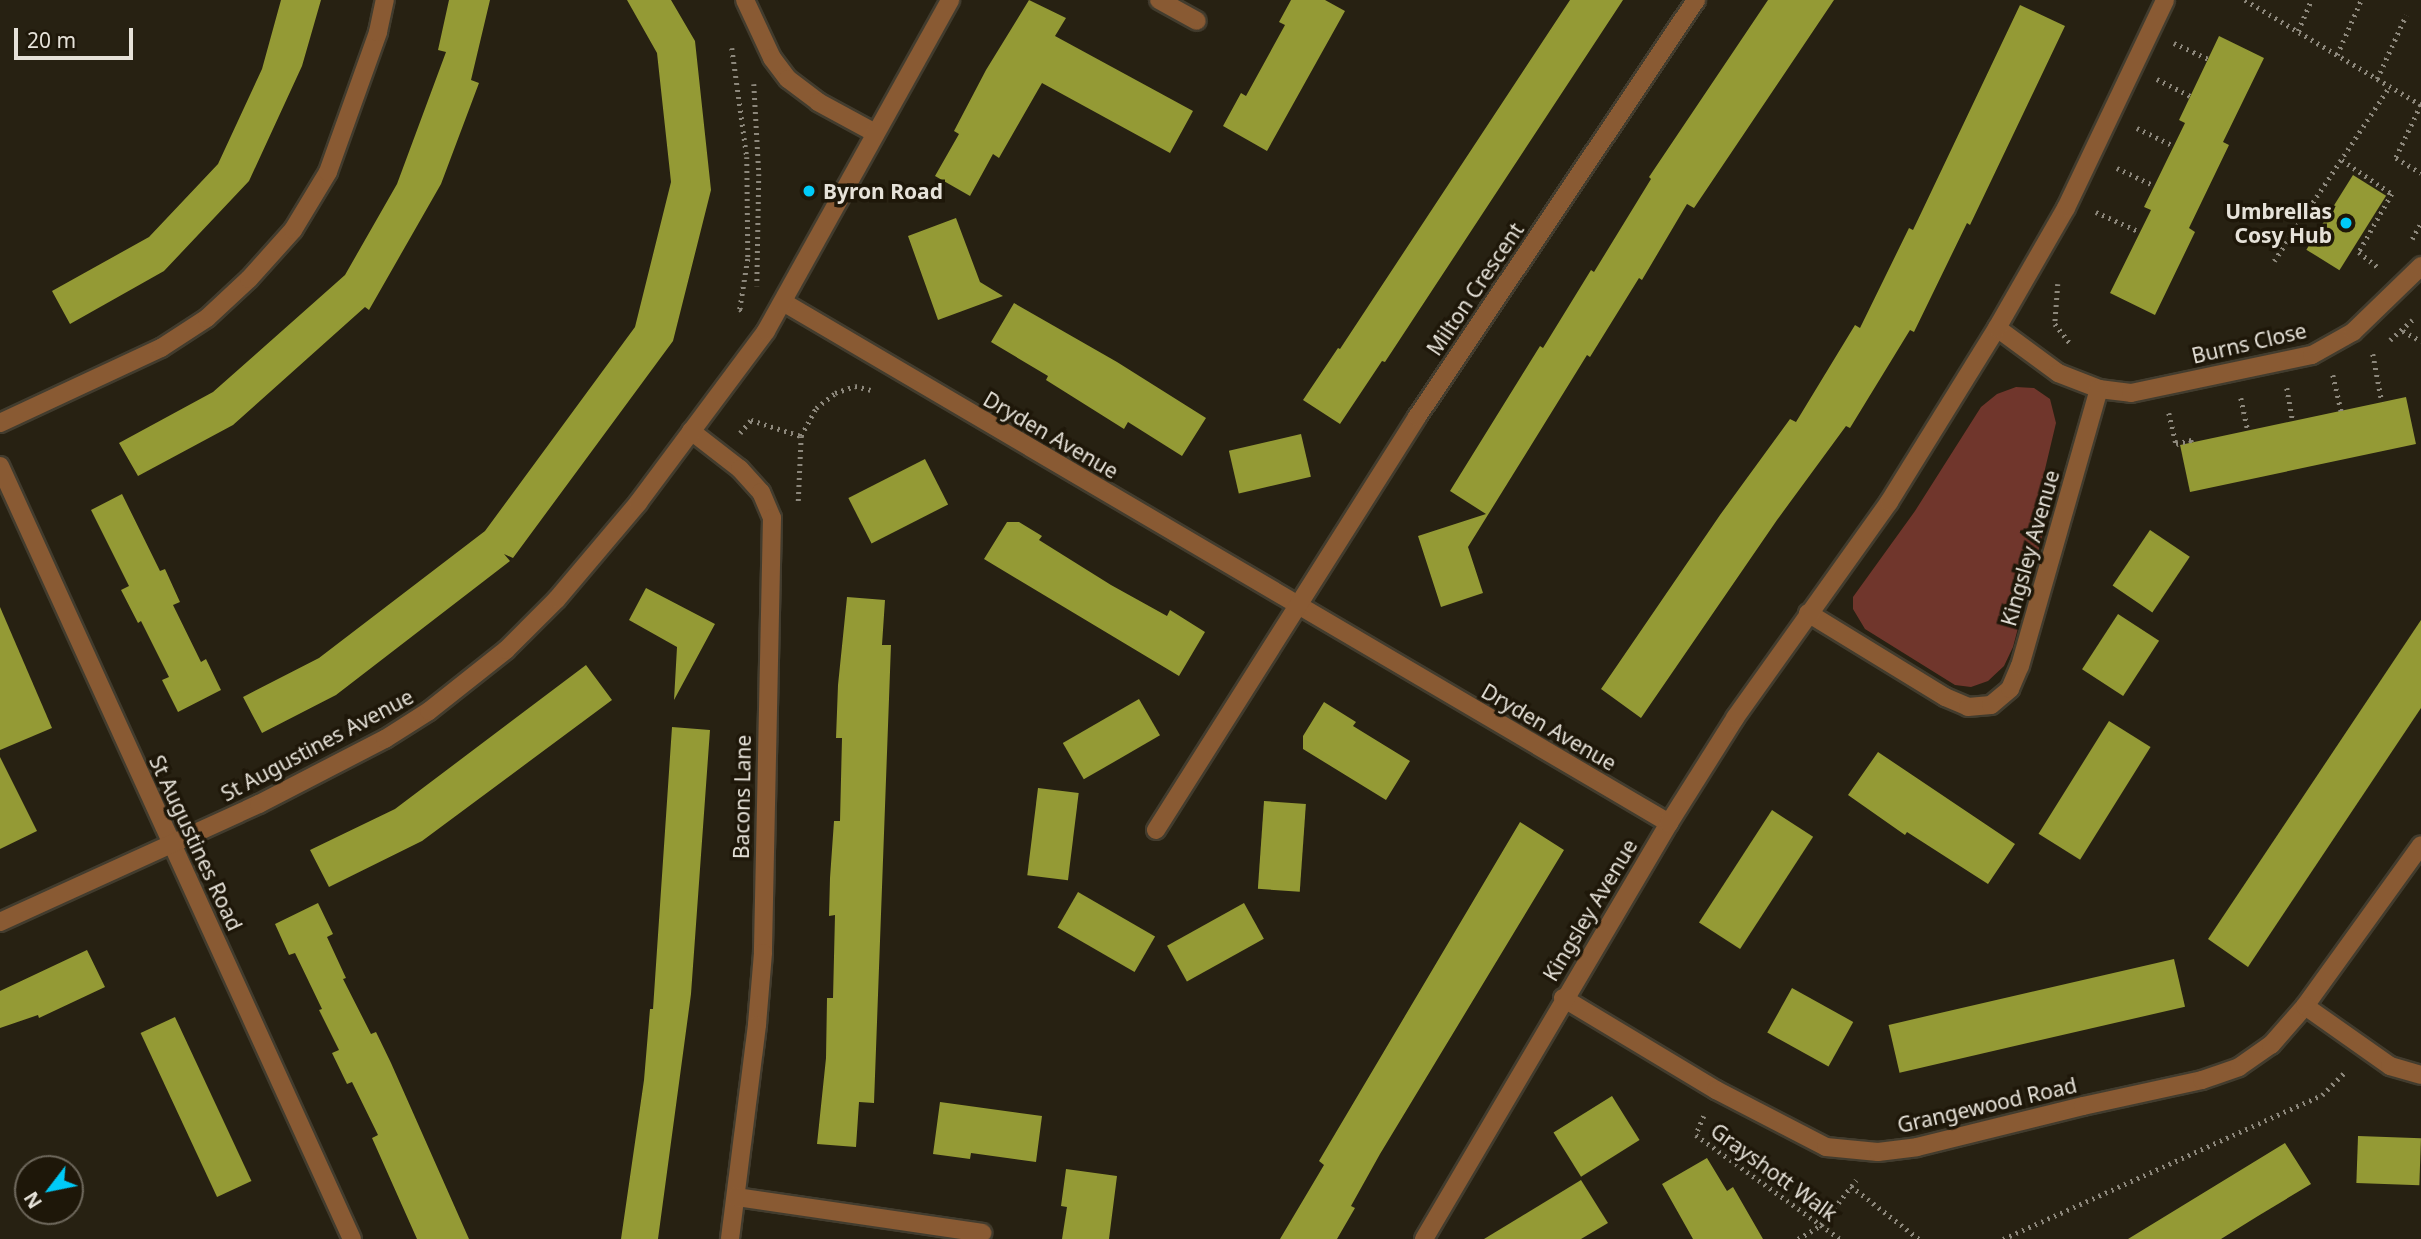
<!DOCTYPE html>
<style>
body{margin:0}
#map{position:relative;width:2421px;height:1239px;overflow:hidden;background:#272112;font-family:"Noto Sans",sans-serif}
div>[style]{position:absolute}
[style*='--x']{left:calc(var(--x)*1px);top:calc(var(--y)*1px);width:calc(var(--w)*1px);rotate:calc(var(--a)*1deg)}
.green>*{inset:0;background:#70362c}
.building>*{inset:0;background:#949a35;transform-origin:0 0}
.path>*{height:4.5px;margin-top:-2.25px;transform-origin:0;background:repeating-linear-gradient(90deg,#8d887c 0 2px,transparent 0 7px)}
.roads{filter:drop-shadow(2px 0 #423c2e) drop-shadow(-2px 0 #423c2e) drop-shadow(0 2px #423c2e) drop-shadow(0 -2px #423c2e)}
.minor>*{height:18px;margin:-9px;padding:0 9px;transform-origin:9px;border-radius:9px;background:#895a33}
.dots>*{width:19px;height:19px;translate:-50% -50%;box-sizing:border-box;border:4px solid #1e1709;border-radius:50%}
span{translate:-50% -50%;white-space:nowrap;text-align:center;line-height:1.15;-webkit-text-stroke:7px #1e1709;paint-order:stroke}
.poi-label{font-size:21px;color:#e6e2d9;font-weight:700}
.left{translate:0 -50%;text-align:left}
.right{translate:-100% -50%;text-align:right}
.street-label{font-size:21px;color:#e6e2d9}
.north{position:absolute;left:14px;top:1155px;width:70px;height:70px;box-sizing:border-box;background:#1e1709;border:2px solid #6e685c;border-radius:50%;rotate:238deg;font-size:19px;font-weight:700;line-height:28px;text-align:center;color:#e6e2d9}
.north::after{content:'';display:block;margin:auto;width:24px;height:32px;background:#00cbf9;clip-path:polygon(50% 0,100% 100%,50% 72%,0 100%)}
.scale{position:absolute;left:14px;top:28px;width:119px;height:32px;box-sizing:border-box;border:4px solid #e6e2d9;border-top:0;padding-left:9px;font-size:21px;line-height:24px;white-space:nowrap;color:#e6e2d9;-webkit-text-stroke:5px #1e1709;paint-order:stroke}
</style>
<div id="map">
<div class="green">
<div style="clip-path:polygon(2016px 387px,2034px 388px,2050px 399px,2056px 423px,2041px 486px,2053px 495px,2013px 647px,2004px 666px,1988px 681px,1971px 687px,1955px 685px,1865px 629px,1853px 609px,1853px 597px,1915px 511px,1981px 407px,1997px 394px)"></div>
</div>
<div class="building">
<div style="clip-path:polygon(281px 0,321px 0,302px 66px,249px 181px,164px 271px,70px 324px,52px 291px,149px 237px,218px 164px,262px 69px)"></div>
<div style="clip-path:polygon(449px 0,490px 0,471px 80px,479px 83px,441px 184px,369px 310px,365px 307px,233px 425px,138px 476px,119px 443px,213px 392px,345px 275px,397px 184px,446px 52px,438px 50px)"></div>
<div style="clip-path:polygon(627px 0,671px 0,695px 41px,711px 190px,673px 341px,513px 558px,504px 554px,510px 561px,336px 695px,262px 733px,243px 697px,319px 658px,485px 531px,635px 327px,671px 182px,657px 53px)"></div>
<div style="clip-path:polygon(1029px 0,1066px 18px,1055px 36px,1193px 111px,1170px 153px,1042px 83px,999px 158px,993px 154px,970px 196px,935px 176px,959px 134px,954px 131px,986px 70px)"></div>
<div style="clip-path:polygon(1291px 0,1325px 0,1345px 11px,1267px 151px,1223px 126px,1241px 93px,1246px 96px,1285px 25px,1279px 22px)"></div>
<div style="clip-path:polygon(1570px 0,1623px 0,1385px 362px,1382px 361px,1340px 424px,1303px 400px,1338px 348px,1340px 349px)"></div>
<div style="clip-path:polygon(1768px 0,1834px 0,1694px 208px,1687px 204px,1642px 280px,1639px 278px,1590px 357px,1587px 355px,1468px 547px,1483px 593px,1441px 607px,1418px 536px,1486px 514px,1450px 491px,1540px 346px,1543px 348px,1591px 270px,1594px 272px,1651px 179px,1649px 177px)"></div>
<div style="clip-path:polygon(2020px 5px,2065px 26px,1970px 225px,1967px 223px,1914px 332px,1910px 330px,1850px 428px,1846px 426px,1777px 520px,1641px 718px,1601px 689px,1720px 515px,1790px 419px,1796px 422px,1855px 325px,1860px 328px,1909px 228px,1913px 230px)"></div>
<div style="clip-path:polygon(2219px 36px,2264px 58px,2223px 142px,2229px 145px,2189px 228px,2195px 232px,2155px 315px,2110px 293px,2151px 210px,2144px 207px,2185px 123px,2179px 120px)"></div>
<div style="left:2353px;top:175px;width:39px;height:88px;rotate:32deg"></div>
<div style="clip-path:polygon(956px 218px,980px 282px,1003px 296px,938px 320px,908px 236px)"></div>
<div style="clip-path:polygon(1014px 303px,1117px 362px,1206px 418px,1182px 456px,1128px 422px,1124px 429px,1046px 380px,1048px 376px,991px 342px)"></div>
<div style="left:2406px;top:397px;width:48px;height:231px;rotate:78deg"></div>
<div style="left:1301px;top:434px;width:44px;height:74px;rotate:77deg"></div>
<div style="left:925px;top:459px;width:51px;height:86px;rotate:63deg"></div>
<div style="clip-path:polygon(122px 494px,160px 571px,165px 569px,180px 602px,173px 605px,201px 662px,206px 659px,221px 690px,178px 712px,162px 680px,169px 677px,141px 621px,138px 623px,121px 590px,129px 586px,91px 510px)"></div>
<div style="clip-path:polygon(1007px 522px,1019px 522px,1042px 536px,1039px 540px,1111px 585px,1167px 616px,1170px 610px,1205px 632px,1179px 676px,984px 559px)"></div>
<div style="left:2150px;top:530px;width:48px;height:67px;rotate:34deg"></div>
<div style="clip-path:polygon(646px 588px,715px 624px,674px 700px,677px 647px,629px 620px)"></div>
<div style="clip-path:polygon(847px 597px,885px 600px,882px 645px,891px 645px,874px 1103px,859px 1102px,856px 1147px,817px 1144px,826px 1058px,827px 998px,833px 998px,835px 915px,829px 916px,830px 878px,834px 821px,840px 821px,842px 738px,836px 738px,838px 685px)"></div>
<div style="clip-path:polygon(0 607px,52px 728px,0 750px)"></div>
<div style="left:2118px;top:614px;width:49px;height:66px;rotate:33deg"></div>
<div style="clip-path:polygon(2421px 620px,2421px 708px,2248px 967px,2208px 939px)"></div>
<div style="clip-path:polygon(586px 665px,612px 700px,422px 841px,329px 887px,310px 850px,395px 809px)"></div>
<div style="left:1139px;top:699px;width:42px;height:88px;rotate:60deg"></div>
<div style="clip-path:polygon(1324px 702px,1356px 722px,1353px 726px,1410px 761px,1386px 800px,1303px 749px,1303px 736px)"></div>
<div style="left:2109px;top:721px;width:49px;height:133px;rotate:32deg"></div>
<div style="clip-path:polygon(672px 727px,710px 730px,691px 994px,658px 1239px,621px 1239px,644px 1080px,650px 1009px,653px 1009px)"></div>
<div style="clip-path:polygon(1878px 752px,2015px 844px,1988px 884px,1907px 832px,1905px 835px,1848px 795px)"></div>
<div style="clip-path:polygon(0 757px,37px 831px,0 849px)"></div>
<div style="left:1038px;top:788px;width:41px;height:88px;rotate:7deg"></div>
<div style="left:1264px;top:801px;width:42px;height:88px;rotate:4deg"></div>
<div style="left:1772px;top:810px;width:49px;height:134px;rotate:33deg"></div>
<div style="clip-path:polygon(1520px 822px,1564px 850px,1380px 1154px,1351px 1206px,1355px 1208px,1337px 1239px,1280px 1239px,1324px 1165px,1319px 1161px)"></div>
<div style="left:1078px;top:892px;width:89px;height:41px;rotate:30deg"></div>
<div style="clip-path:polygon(318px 903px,333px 934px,327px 937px,346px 978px,343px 979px,371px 1034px,376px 1032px,391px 1063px,469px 1239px,417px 1239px,372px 1138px,378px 1135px,352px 1082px,347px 1084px,332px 1053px,339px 1050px,319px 1010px,322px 1009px,295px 953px,289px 955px,275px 924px)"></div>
<div style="left:1244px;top:903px;width:41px;height:88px;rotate:61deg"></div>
<div style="clip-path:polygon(87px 950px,105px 987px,39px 1018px,38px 1015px,0 1028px,0 991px)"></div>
<div style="left:2174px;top:959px;width:49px;height:293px;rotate:77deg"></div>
<div style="left:1792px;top:988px;width:70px;height:51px;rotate:29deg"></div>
<div style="left:175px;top:1017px;width:181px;height:38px;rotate:65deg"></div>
<div style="left:1612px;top:1096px;width:52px;height:69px;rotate:58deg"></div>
<div style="clip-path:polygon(940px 1102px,1042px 1116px,1036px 1162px,971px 1153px,970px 1159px,933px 1154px)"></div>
<div style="left:2358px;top:1136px;width:63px;height:47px;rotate:2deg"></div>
<div style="clip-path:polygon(2285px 1143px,2311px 1184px,2258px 1216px,2221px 1239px,2128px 1239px)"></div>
<div style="clip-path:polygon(1707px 1158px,1727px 1191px,1733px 1187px,1763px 1239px,1693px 1239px,1662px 1184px)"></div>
<div style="clip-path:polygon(1066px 1169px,1117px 1176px,1109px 1239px,1062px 1239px,1067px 1207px,1061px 1206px)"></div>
<div style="clip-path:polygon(1581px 1180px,1608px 1223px,1581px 1239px,1484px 1239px)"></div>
</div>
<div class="path">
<div style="--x:2245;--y:0;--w:205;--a:30.8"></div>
<div style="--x:2298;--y:31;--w:34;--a:-67"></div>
<div style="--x:2174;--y:43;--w:38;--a:25"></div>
<div style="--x:732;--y:48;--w:110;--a:82.2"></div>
<div style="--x:747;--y:157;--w:102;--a:89.4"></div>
<div style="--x:748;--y:259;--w:51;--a:99.1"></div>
<div style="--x:740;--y:309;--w:5;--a:37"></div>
<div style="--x:2337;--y:55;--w:60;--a:-66.4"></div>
<div style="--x:2157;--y:79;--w:38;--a:27"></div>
<div style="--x:2377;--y:79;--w:70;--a:-65.6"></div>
<div style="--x:754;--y:84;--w:90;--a:86.8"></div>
<div style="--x:759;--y:174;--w:112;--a:91"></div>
<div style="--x:2421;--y:105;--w:59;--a:115.3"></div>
<div style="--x:2396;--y:158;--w:29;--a:31"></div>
<div style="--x:2137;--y:128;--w:41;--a:25.9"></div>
<div style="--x:2342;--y:160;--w:60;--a:34.2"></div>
<div style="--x:2392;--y:194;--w:67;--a:119.6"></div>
<div style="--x:2359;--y:252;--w:26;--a:39"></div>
<div style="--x:2117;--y:168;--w:42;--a:25.3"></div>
<div style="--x:2096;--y:212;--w:48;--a:24.4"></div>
<div style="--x:2412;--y:239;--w:18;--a:-61"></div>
<div style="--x:2274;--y:261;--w:209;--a:-56.5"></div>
<div style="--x:2058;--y:284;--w:40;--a:94.3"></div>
<div style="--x:2055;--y:324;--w:24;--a:52"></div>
<div style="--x:2403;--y:331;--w:21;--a:29"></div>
<div style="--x:2390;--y:340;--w:30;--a:-42"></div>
<div style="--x:2373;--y:354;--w:49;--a:79.4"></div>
<div style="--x:2333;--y:375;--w:37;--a:77"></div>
<div style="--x:2287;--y:388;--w:34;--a:80"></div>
<div style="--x:2241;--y:398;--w:34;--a:78"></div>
<div style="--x:2169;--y:413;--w:32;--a:77"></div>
<div style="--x:2176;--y:444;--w:16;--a:-15"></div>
<div style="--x:2191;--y:440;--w:4;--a:76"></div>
<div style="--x:740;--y:433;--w:17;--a:-50"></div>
<div style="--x:751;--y:420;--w:52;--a:17.7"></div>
<div style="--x:798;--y:501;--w:65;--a:-87.4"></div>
<div style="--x:801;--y:436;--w:32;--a:-62"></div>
<div style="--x:816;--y:408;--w:24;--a:-38"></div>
<div style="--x:835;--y:393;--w:21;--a:-19"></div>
<div style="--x:855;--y:386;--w:16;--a:14"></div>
<div style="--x:1704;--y:1116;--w:21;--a:113"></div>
<div style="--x:1696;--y:1135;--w:178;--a:35.8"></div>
<div style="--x:1851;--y:1186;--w:86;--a:37.9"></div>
<div style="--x:1798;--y:1239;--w:27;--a:-31"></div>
<div style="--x:1821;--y:1225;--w:57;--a:-52.1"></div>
<div style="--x:2003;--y:1239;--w:350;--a:-24.3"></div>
<div style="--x:2322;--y:1095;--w:34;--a:-45"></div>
</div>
<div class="roads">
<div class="minor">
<div style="--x:745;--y:0;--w:64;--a:65"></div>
<div style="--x:772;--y:58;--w:26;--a:53"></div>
<div style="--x:788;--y:79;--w:38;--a:37"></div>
<div style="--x:818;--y:102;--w:65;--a:28.5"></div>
<div style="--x:1159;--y:0;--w:43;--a:28.9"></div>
<div style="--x:783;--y:302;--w:1028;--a:30.46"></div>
<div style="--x:1997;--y:328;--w:76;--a:36.4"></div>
<div style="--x:2058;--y:373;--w:44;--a:21.3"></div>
<div style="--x:2099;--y:389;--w:32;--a:7"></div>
<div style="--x:2131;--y:393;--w:185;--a:-11.9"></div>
<div style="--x:2312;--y:355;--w:47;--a:-29.3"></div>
<div style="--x:2353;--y:332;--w:95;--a:-44.1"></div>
<div style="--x:0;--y:423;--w:178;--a:-25"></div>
<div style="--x:161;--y:348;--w:55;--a:-33.1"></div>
<div style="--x:207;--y:318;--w:57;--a:-42.9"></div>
<div style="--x:249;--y:279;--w:66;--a:-48.1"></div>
<div style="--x:293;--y:230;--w:68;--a:-58.9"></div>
<div style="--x:328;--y:172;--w:149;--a:-70.3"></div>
<div style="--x:378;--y:32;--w:33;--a:-78"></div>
<div style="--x:691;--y:431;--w:62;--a:37.8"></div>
<div style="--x:740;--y:469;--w:31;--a:48"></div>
<div style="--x:761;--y:492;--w:28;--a:67"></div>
<div style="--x:772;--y:518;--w:435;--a:91.2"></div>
<div style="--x:763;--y:953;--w:72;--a:94.8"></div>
<div style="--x:757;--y:1025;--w:216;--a:97.2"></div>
<div style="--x:0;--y:466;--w:849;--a:65.52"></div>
<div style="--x:1808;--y:613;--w:161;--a:31.5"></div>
<div style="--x:1945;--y:697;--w:25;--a:23"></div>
<div style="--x:1968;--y:707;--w:23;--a:-5"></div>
<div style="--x:1991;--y:705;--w:25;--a:-40"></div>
<div style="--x:2010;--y:689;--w:25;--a:-67"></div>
<div style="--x:2020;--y:666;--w:288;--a:-74.1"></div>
<div style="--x:1156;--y:830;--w:489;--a:-57.7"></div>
<div style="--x:1417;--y:417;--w:502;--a:-56.21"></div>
<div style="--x:0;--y:922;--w:285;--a:-24.5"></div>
<div style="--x:259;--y:804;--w:142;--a:-27.3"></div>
<div style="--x:385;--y:739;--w:52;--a:-32.5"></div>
<div style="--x:429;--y:711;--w:98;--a:-38.4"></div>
<div style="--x:506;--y:650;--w:72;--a:-45"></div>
<div style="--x:557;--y:599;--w:126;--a:-49.8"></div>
<div style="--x:638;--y:503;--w:214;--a:-53.3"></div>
<div style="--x:766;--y:331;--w:379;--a:-60.9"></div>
<div style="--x:1563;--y:998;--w:179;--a:31"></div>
<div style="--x:1716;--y:1090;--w:124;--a:27.4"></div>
<div style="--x:1826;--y:1147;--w:52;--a:5.5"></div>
<div style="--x:1878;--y:1152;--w:39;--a:-7"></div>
<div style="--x:1917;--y:1147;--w:171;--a:-13.9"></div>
<div style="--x:2083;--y:1106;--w:122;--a:-12.3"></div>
<div style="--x:2202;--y:1080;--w:39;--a:-19"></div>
<div style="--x:2239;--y:1067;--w:39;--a:-35"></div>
<div style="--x:2271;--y:1045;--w:52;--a:-48.9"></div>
<div style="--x:2305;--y:1006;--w:198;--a:-54.2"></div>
<div style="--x:2305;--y:1006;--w:104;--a:35.2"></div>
<div style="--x:2390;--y:1066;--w:32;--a:16"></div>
<div style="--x:736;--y:1197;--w:249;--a:8.3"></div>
<div style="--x:1424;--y:1239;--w:483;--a:-59.5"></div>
<div style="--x:1669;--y:823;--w:124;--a:-57.8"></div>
<div style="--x:1735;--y:718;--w:265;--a:-54.5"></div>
<div style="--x:1889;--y:502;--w:205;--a:-58.2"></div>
<div style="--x:1997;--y:328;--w:138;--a:-60.1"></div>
<div style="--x:2066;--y:208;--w:230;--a:-64.5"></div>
</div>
</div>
<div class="dots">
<div style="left:809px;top:191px;background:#00cbf9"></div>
<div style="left:2346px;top:223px;background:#00cbf9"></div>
</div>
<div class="poi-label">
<span class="left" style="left:823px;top:191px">Byron Road</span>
<span class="right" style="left:2332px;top:223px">Umbrellas<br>Cosy Hub</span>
</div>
<div class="street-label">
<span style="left:1475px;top:289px;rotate:-56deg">Milton Crescent</span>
<span style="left:2249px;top:343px;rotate:-13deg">Burns Close</span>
<span style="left:1051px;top:435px;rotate:30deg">Dryden Avenue</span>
<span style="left:2030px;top:548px;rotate:-74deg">Kingsley Avenue</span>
<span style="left:1549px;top:727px;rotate:30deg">Dryden Avenue</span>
<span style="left:317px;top:745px;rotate:-28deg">St Augustines Avenue</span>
<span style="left:742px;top:797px;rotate:-89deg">Bacons Lane</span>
<span style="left:196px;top:843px;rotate:65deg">St Augustines Road</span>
<span style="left:1590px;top:910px;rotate:-59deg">Kingsley Avenue</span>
<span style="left:1987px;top:1105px;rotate:-13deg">Grangewood Road</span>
<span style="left:1774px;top:1172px;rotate:36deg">Grayshott Walk</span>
</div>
<div class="north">N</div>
<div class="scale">20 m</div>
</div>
